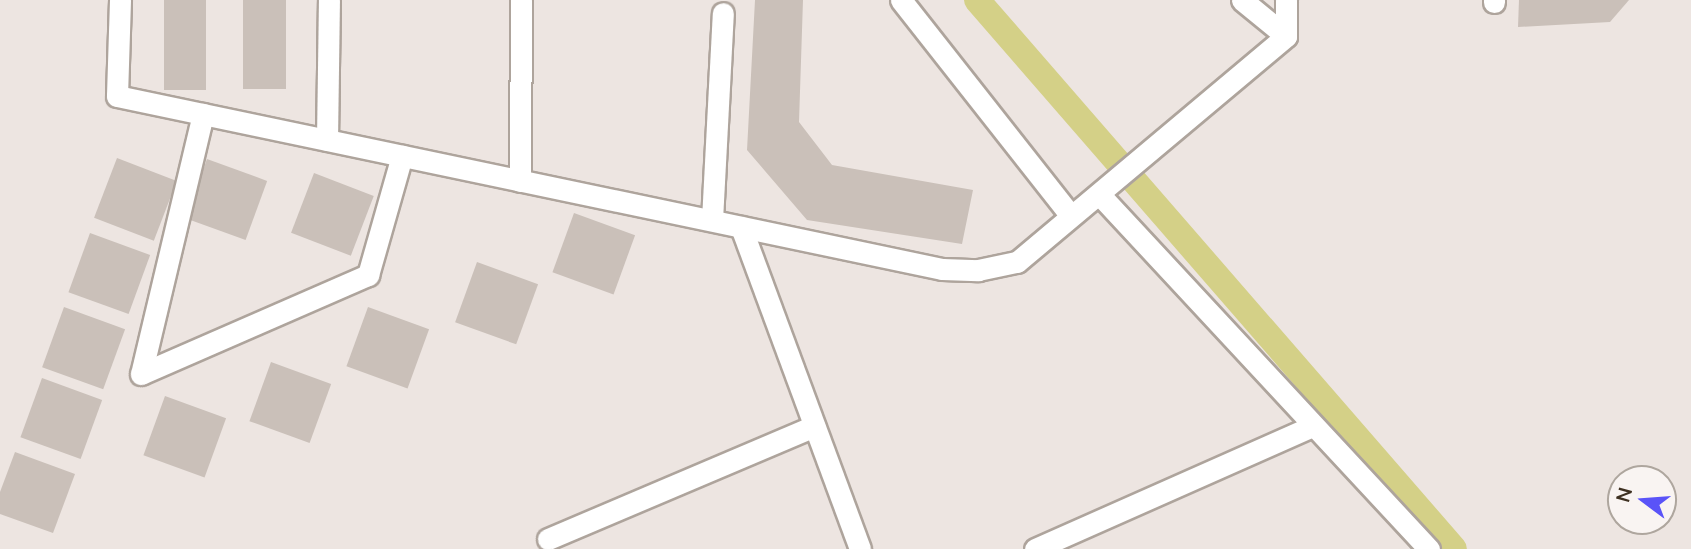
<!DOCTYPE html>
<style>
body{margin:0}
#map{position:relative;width:1691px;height:549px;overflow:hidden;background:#ede5e1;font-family:Mulish,sans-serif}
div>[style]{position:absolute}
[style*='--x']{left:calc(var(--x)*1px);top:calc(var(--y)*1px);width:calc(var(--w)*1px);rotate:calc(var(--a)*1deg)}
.canal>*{height:26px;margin:-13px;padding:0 13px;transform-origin:13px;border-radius:13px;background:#d4d087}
.building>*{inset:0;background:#cac0b9;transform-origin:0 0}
.roads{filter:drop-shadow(2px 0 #aea49c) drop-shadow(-2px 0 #aea49c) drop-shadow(0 2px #aea49c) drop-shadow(0 -2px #aea49c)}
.street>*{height:21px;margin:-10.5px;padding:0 10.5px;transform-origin:10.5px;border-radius:10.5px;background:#fff}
span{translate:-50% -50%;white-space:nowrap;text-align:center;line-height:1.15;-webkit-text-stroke:6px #f9f4f2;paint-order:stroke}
.north{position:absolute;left:1607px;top:465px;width:70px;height:70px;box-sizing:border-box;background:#f9f4f2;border:2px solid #aea69e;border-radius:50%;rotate:286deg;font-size:19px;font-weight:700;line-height:28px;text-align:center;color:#3e3021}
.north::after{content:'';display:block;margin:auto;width:24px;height:32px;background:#5a53f8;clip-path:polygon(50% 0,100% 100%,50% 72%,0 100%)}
</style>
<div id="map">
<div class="canal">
<div style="--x:977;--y:0;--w:727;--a:49.01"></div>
</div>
<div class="building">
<div style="left:164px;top:0;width:42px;height:90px"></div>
<div style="left:243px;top:0;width:43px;height:89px"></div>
<div style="clip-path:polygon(755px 0,803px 0,799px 122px,832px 165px,973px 190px,962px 244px,807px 220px,747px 150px)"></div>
<div style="clip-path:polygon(1519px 0,1629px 0,1610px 22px,1518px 27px)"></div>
<div style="left:117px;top:158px;width:64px;height:64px;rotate:21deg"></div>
<div style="left:207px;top:159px;width:64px;height:63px;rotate:20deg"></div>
<div style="left:314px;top:173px;width:64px;height:64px;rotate:21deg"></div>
<div style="left:574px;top:213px;width:65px;height:63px;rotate:20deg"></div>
<div style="left:90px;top:233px;width:64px;height:63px;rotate:20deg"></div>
<div style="left:477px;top:262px;width:65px;height:64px;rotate:20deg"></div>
<div style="left:64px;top:307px;width:65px;height:64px;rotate:20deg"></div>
<div style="left:368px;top:307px;width:65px;height:63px;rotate:20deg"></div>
<div style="left:271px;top:362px;width:64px;height:63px;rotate:20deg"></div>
<div style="left:42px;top:378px;width:64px;height:63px;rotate:20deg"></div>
<div style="left:165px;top:396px;width:65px;height:63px;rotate:20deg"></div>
<div style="clip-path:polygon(15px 452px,75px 474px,53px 533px,0 514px,0 492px)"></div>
</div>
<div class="roads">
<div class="street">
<div style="--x:120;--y:0;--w:96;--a:91.8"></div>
<div style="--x:117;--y:96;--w:843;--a:11.84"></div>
<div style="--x:942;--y:269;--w:36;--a:2"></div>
<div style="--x:978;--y:270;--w:40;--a:-12"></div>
<div style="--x:1017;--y:262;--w:351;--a:-40"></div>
<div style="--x:901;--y:0;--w:273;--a:51.8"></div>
<div style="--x:1242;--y:0;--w:57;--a:39.3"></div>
<div style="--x:1494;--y:2;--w:2;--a:-90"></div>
<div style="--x:1286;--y:36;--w:36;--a:-90"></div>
<div style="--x:203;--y:114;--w:267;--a:103.4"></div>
<div style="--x:141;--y:374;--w:248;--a:-23.6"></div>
<div style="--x:368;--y:275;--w:124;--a:-74.1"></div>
<div style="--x:327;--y:140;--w:140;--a:-89.2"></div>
<div style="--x:520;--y:181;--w:181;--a:-89.7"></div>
<div style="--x:1099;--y:194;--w:485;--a:47.1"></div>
<div style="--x:712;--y:220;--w:207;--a:-87"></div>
<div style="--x:741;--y:227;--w:343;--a:69.7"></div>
<div style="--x:548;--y:539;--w:289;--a:-23"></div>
<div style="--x:1035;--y:549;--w:303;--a:-23.9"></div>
</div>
</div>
<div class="north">N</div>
</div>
